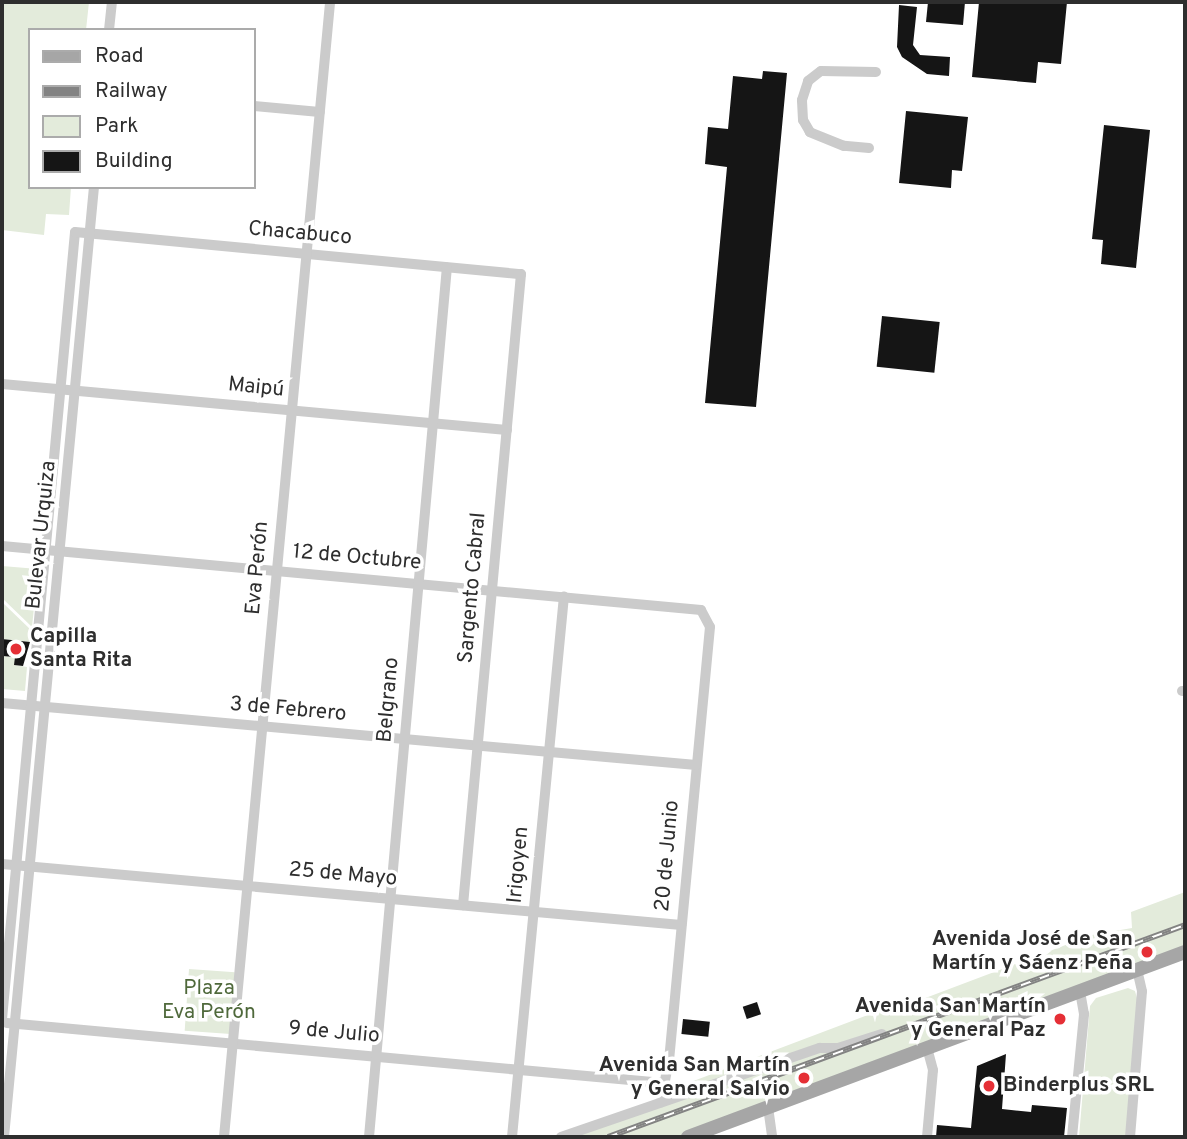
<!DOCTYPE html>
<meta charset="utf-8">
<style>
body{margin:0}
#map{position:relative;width:1187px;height:1139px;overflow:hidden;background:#fff;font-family:Overpass,sans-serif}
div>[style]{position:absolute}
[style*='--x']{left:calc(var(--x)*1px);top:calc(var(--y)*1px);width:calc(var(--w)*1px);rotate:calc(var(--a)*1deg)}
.green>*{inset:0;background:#e3ebdb;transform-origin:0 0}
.building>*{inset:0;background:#151515;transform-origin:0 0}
.minor>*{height:10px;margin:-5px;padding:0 5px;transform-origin:5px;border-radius:5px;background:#cbcbcb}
.major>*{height:14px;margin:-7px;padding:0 7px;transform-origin:7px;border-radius:7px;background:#a6a6a6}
.rail>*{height:6px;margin-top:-3px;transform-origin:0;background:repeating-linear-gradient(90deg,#fff 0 10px,#838383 0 20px);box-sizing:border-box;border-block:2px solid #838383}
.dots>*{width:19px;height:19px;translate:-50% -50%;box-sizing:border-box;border:4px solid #fff;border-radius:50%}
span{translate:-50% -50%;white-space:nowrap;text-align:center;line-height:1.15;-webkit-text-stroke:7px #fff;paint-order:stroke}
.street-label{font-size:21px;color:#2e2e2e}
.poi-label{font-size:21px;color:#2e2e2e;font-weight:700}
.left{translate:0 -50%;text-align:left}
.right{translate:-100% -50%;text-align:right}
.park-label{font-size:21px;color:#4f693b}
.frame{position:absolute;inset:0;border:4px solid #2e2e2e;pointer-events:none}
.legend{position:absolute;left:28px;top:28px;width:228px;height:161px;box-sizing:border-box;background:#fff;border:2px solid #ababab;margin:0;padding:9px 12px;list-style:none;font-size:21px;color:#2e2e2e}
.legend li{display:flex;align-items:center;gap:14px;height:35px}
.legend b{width:35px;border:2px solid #ababab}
</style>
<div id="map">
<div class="green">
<div style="clip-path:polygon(2px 2px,89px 2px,86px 30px,30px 30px,30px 187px,71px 187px,69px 215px,46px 214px,44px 235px,2px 230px)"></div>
<div style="clip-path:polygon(2px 566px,38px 569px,32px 627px,2px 598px)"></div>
<div style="clip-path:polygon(2px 602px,32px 631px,30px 642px,2px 639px)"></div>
<div style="clip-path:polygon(2px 656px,15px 657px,15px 665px,27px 667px,25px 691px,2px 689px)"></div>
<div style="clip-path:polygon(1185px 892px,1185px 952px,688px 1137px,561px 1137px,660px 1102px,675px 1088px,881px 1010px,883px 1014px,1092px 935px,1132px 928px,1131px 912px)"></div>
<div style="left:189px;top:969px;width:46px;height:62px;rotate:4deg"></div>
<div style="clip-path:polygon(1128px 988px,1135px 991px,1138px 1002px,1126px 1137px,1079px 1137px,1090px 1006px,1096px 998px)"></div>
</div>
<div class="building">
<div style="clip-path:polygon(928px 2px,965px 2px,963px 25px,926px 22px)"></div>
<div style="clip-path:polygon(979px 2px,1067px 2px,1061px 64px,1038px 62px,1036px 83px,972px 77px)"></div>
<div style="clip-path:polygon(899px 5px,917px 7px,913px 45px,920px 55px,950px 57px,949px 76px,927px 74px,902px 57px,897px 47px)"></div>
<div style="clip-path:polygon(763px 71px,787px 73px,756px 407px,705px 403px,727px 167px,705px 164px,708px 127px,728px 129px,733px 76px,762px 79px)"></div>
<div style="clip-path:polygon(906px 111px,968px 117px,962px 171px,952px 170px,951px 188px,899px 183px)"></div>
<div style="clip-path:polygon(1104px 125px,1150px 130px,1136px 268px,1101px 264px,1103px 240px,1092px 239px)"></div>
<div style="left:882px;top:316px;width:58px;height:51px;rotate:6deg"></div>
<div style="clip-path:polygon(2px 639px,30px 642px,23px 666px,14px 665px,15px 657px,2px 656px)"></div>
<div style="left:757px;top:1002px;width:13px;height:15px;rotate:72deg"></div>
<div style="left:683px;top:1019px;width:27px;height:15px;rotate:6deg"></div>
<div style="clip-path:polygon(1006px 1054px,1002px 1109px,1031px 1112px,1032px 1105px,1067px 1108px,1064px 1137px,936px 1137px,937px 1125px,971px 1128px,977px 1066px)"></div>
</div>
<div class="minor">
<div style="--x:109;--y:30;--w:28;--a:-84"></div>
<div style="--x:254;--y:106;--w:66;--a:5.2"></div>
<div style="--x:869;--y:148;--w:25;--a:-175"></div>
<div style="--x:844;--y:146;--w:37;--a:-158"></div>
<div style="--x:810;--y:132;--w:14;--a:-120"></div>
<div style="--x:803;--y:120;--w:20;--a:-93"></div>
<div style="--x:802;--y:100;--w:20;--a:-72"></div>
<div style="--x:808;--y:81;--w:16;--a:-38"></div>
<div style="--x:821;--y:71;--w:55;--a:1"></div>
<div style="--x:2;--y:384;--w:507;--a:5.2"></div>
<div style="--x:2;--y:546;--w:702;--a:5.23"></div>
<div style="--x:701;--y:610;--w:19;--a:62"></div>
<div style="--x:710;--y:627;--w:434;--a:95.4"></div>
<div style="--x:669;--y:1059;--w:44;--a:100.5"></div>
<div style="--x:1182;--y:691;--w:3;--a:0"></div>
<div style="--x:2;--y:703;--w:697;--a:5.11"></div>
<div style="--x:2;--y:864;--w:682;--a:5.13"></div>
<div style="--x:2;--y:1019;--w:790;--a:-84.7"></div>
<div style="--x:75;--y:232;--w:448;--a:5.4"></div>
<div style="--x:521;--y:274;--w:634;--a:95.25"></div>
<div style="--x:7;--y:1023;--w:659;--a:5.23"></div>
<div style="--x:768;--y:1107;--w:30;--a:82"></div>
<div style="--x:4;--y:1137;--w:954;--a:-84.59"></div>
<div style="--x:224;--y:1137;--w:1140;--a:-84.66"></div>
<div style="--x:369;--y:1137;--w:873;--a:-84.88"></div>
<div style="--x:512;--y:1137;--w:543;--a:-84.51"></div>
<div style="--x:561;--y:1137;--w:274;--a:-19"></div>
<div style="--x:820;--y:1048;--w:18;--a:0"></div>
<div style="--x:838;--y:1048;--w:46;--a:-17.7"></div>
<div style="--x:927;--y:1137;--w:67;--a:-84.9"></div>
<div style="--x:933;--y:1070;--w:23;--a:-105"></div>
<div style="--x:1072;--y:1137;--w:124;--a:-84.4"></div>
<div style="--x:1084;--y:1014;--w:22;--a:-100"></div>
<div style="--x:1130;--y:1137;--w:146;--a:-85.3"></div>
<div style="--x:1142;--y:991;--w:22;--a:-103"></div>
</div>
<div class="major">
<div style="--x:688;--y:1137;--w:530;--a:-20.42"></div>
</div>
<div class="rail">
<div style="--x:608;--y:1137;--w:615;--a:-20.17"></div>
</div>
<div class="dots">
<div style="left:16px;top:649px;background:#e52f36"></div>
<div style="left:1147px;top:952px;background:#e52f36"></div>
<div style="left:1060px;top:1019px;background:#e52f36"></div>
<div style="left:804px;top:1078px;background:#e52f36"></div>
<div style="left:989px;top:1086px;background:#e52f36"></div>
</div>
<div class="street-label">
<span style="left:300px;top:234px;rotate:5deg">Chacabuco</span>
<span style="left:256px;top:388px;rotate:6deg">Maipú</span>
<span style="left:42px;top:535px;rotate:-84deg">Bulevar Urquiza</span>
<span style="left:357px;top:558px;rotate:5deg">12 de Octubre</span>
<span style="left:258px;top:568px;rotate:-85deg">Eva Perón</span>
<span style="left:473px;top:588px;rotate:-85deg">Sargento Cabral</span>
<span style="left:389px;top:700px;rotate:-85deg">Belgrano</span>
<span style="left:288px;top:710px;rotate:5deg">3 de Febrero</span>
<span style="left:668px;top:856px;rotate:-85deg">20 de Junio</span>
<span style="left:519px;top:865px;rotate:-85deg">Irigoyen</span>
<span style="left:343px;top:875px;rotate:5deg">25 de Mayo</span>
<span style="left:334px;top:1033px;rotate:5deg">9 de Julio</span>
</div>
<div class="poi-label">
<span class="left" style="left:30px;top:649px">Capilla<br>Santa Rita</span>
<span class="right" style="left:1133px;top:952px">Avenida José de San<br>Martín y Sáenz Peña</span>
<span class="right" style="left:1046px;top:1019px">Avenida San Martín<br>y General Paz</span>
<span class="right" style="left:790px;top:1078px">Avenida San Martín<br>y General Salvio</span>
<span class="left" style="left:1003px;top:1086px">Binderplus SRL</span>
</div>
<div class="park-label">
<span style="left:209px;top:1001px">Plaza<br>Eva Perón</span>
</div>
<div class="frame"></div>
<ul class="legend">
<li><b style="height:9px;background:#a6a6a6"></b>Road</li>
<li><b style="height:9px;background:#838383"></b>Railway</li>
<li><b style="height:19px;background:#e3ebdb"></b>Park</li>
<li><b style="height:19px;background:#151515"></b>Building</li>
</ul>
</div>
